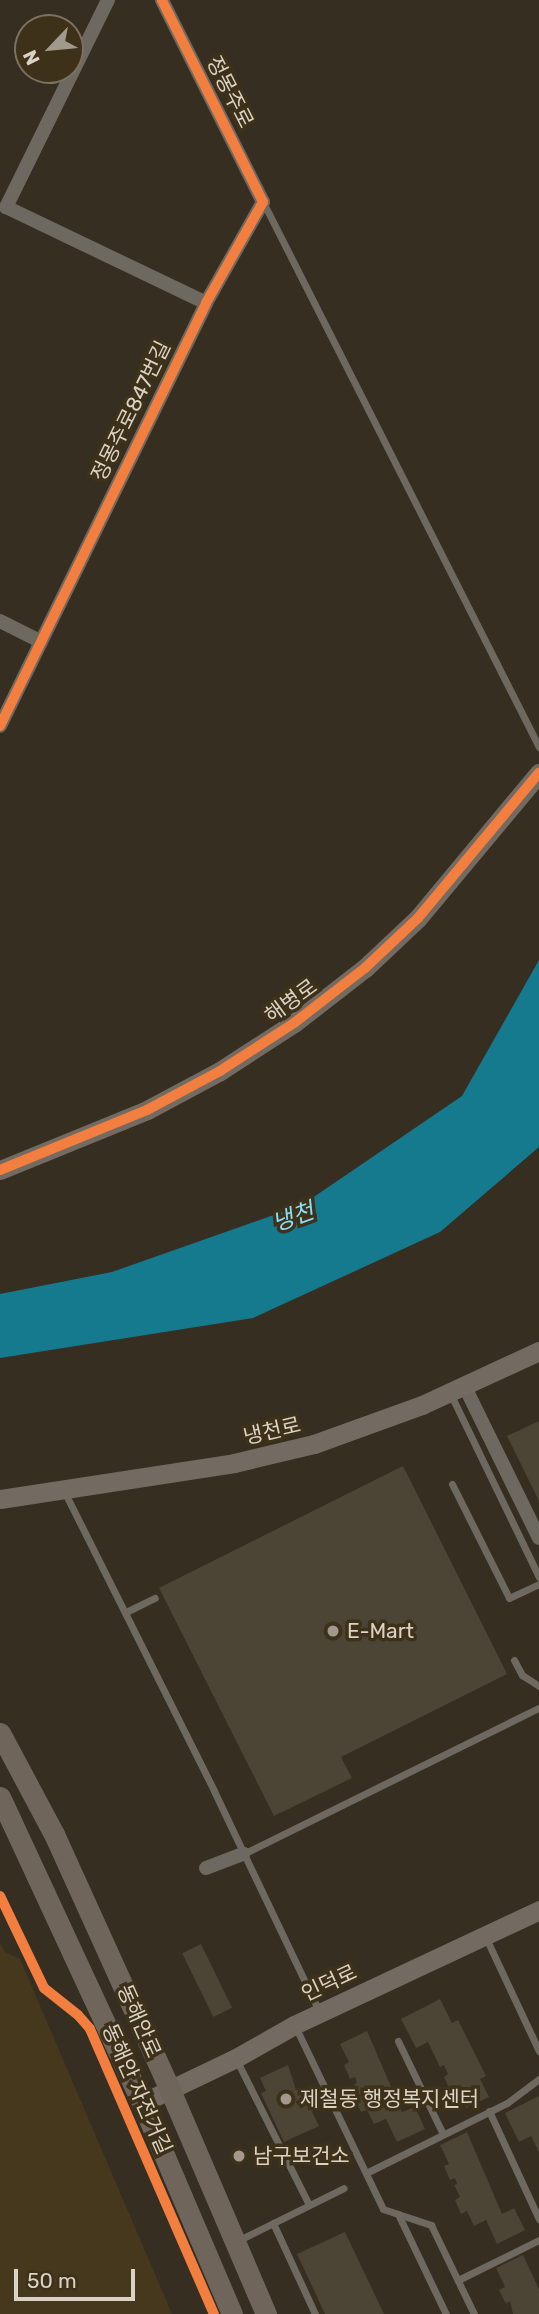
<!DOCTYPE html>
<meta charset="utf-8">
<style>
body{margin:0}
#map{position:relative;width:539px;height:2314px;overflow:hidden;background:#352e21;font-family:Rubik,"Noto Sans KR",sans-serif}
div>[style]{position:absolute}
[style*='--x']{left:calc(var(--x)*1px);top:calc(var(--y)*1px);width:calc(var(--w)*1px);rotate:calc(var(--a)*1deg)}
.built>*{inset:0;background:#46381c}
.water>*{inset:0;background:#167a8f}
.building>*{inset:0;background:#4c4434;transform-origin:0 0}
.lane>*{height:7px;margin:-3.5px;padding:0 3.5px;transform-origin:3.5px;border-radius:3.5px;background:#6e6960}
.street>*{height:14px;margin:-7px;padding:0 7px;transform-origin:7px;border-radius:7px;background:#6e6960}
.secondary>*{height:19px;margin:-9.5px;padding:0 9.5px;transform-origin:9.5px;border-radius:9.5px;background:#736b62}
.primary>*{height:21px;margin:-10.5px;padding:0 10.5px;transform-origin:10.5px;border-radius:10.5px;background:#6f655b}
.cycleway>*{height:10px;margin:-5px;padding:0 5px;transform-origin:5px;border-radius:5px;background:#f27e40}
.dots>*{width:19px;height:19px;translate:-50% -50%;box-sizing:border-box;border:4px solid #3d3119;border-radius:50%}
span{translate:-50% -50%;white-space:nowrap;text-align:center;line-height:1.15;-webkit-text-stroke:7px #3d3119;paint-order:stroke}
.street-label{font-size:21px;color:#dad2c5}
.poi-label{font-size:21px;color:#dad2c5}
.left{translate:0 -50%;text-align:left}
.water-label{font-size:23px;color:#89e0f8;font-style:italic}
.north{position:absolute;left:14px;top:14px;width:70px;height:70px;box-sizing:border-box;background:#3d3119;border:2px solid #7c715e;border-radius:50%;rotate:244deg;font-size:19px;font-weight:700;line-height:28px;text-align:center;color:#dad2c5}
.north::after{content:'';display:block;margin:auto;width:24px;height:32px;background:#a0998c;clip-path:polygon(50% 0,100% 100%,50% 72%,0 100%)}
.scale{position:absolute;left:14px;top:2269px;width:121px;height:32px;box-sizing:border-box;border:4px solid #dad2c5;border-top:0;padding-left:9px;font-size:21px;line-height:24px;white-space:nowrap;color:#dad2c5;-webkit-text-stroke:5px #3d3119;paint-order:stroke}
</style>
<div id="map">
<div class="built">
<div style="clip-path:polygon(0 1942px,5px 1952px,20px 1959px,172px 2314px,0 2314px)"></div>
</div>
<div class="water">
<div style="clip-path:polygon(539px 960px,539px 1147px,440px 1232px,253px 1318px,0 1358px,0 1294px,112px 1272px,302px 1205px,462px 1096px)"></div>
</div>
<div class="building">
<div style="clip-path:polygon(539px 1421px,539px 1501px,507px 1436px)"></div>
<div style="clip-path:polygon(403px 1466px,507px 1674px,341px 1757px,352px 1778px,274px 1816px,159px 1588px)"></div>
<div style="left:201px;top:1944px;width:71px;height:21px;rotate:64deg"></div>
<div style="clip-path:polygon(440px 1999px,452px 2023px,458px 2020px,486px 2076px,480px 2079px,489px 2097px,466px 2108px,455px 2087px,450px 2090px,444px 2077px,448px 2074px,444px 2065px,440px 2067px,428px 2042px,416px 2048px,401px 2019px)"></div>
<div style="clip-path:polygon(367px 2031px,402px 2112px,415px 2107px,425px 2129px,397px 2142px,386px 2119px,374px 2124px,367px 2110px,361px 2112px,355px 2099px,360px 2096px,354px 2084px,357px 2083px,355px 2077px,350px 2079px,344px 2065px,349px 2062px,340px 2044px)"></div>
<div style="clip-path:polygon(288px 2065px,296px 2090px,300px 2087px,319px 2126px,284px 2142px,261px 2093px,266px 2091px,260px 2078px)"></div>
<div style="clip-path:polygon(539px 2096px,539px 2152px,531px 2136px,519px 2142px,505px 2113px)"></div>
<div style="clip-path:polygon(467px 2132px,502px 2214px,514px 2208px,525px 2230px,497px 2244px,486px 2220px,474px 2226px,467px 2211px,461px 2214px,455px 2200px,460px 2197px,454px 2185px,457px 2184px,455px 2178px,450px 2180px,444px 2166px,449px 2164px,440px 2145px)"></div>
<div style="clip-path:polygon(345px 2232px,384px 2314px,325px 2314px,297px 2254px)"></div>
<div style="clip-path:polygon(523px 2255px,539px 2289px,539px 2314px,513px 2314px,510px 2301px,506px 2304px,499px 2290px,505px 2287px,496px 2268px)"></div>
</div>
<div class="lane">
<div style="--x:263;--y:202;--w:611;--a:63.14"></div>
<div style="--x:451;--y:1395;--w:202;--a:64.2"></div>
<div style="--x:452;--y:1484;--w:127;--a:63.4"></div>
<div style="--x:509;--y:1598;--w:33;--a:-25"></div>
<div style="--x:65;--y:1493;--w:333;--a:63.4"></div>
<div style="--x:214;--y:1791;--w:246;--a:64.5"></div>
<div style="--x:126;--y:1612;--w:32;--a:-26"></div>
<div style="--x:514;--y:1660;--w:17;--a:62"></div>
<div style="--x:522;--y:1675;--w:20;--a:33"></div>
<div style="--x:243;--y:1854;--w:330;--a:-26.3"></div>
<div style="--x:486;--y:1938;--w:125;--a:64.9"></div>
<div style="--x:295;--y:2026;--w:203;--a:64.3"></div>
<div style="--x:383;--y:2209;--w:51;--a:18.4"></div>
<div style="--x:431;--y:2225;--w:99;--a:64.2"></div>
<div style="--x:398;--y:2041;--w:103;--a:64.2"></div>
<div style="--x:236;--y:2059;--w:163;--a:63.4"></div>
<div style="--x:489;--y:2111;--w:119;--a:65.2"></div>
<div style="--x:366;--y:2173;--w:157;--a:-26.4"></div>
<div style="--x:507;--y:2103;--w:40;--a:-37"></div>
<div style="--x:398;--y:2214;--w:111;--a:64.4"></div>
<div style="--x:273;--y:2223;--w:100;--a:65.2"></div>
<div style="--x:237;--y:2241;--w:119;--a:-26.4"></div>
<div style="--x:458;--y:2280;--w:90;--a:-26.3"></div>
</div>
<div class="street">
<div style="--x:108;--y:0;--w:231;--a:116.2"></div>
<div style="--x:6;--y:207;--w:222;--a:25.6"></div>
<div style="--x:0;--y:621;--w:45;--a:26.6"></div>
<div style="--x:0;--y:726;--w:470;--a:-64"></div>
<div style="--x:206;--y:303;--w:116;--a:-60.6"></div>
<div style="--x:263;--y:202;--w:226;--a:-116.6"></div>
<div style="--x:465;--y:1387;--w:168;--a:63.9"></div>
<div style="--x:206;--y:1868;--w:40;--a:-21"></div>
</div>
<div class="secondary">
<div style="--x:0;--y:1170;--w:159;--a:-22.2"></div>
<div style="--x:147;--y:1110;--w:83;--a:-28.1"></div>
<div style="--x:220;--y:1071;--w:88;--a:-33"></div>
<div style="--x:294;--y:1023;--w:90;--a:-37.8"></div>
<div style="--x:365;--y:968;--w:73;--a:-43.3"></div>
<div style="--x:418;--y:918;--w:189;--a:-50.2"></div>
<div style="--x:0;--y:1499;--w:237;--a:-8.7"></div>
<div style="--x:234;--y:1463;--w:82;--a:-13.4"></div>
<div style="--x:314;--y:1444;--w:115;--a:-19.9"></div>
<div style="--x:422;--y:1405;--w:129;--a:-24.8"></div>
<div style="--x:142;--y:2103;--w:104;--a:-25.6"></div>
<div style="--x:236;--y:2058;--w:67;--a:-29.6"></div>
<div style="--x:294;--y:2025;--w:271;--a:-25.1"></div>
</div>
<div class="primary">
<div style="--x:0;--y:1733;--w:115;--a:61.9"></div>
<div style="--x:54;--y:1834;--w:281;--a:65.6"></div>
<div style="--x:170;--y:2090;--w:244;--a:66.8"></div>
<div style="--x:0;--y:1797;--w:337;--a:65.1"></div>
<div style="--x:142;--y:2103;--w:229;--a:66.9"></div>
</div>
<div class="cycleway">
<div style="--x:0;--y:726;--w:470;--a:-64"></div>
<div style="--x:206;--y:303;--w:116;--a:-60.6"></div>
<div style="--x:263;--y:202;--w:226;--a:-116.6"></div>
<div style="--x:0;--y:1170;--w:159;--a:-22.2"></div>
<div style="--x:147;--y:1110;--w:83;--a:-28.1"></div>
<div style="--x:220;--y:1071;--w:88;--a:-33"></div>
<div style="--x:294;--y:1023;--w:90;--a:-37.8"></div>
<div style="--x:365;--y:968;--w:73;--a:-43.3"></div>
<div style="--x:418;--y:918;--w:189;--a:-50.2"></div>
<div style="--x:0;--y:1896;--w:102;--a:64.4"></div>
<div style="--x:44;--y:1988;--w:43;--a:38.5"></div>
<div style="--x:78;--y:2015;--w:18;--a:49"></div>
<div style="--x:90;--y:2029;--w:311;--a:66.5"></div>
</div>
<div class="dots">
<div style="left:333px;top:1631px;background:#a0998c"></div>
<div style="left:286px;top:2099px;background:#a0998c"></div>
<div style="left:239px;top:2156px;background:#a0998c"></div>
</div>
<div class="street-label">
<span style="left:230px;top:92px;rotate:63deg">정몽주로</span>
<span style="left:131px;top:411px;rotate:-64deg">정몽주로847번길</span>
<span style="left:291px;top:1001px;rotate:-36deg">해병로</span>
<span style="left:272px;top:1431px;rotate:-13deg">냉천로</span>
<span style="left:329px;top:1983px;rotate:-25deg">인덕로</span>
<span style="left:139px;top:2021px;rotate:66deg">동해안로</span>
<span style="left:137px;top:2089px;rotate:66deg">동해안 자전거길</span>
</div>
<div class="poi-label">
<span class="left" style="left:347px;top:1631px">E-Mart</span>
<span class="left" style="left:300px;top:2099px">제철동 행정복지센터</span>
<span class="left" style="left:253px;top:2156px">남구보건소</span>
</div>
<div class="water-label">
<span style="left:293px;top:1217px;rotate:-20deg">냉천</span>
</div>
<div class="north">N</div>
<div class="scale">50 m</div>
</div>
